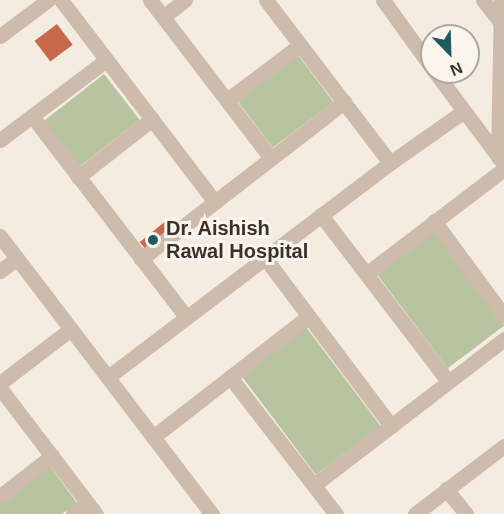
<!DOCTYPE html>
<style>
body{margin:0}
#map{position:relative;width:504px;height:514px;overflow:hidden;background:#f4ebe1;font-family:Arial,sans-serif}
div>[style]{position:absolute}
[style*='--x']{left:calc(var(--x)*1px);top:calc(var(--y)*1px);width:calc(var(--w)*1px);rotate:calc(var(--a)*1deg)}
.green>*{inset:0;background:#b8c4a0;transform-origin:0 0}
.building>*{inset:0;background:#c8694b;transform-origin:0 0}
.minor>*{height:15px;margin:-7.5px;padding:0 7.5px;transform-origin:7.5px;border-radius:7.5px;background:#cdbbac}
.dots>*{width:16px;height:16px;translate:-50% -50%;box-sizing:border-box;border:3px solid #fbf5ee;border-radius:50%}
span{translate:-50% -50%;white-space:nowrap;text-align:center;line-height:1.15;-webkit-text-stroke:6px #fbf5ee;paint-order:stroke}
.poi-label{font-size:20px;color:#3b302b;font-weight:700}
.left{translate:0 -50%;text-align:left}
.north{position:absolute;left:420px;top:24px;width:60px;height:60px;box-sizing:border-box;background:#fbf5ee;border:2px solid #aea6a0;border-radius:50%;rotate:157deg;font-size:16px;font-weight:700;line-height:24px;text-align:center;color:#3b302b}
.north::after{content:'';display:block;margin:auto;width:21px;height:27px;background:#1f5a5e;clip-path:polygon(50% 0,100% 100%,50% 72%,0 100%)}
</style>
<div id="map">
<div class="green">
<div style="left:298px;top:55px;width:59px;height:76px;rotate:53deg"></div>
<div style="left:104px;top:74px;width:58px;height:76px;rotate:52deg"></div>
<div style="left:434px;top:232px;width:117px;height:71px;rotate:53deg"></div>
<div style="left:306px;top:327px;width:124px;height:81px;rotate:53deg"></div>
<div style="clip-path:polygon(50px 466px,77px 503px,62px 514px,0 514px,0 504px)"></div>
</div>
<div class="building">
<div style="left:57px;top:24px;width:26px;height:28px;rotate:53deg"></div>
<div style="left:167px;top:220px;width:13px;height:35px;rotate:51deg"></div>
</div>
<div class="minor">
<div style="--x:61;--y:0;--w:254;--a:52.7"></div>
<div style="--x:150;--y:0;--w:199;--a:52.6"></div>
<div style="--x:266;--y:0;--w:205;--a:52.7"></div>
<div style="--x:383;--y:0;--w:84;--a:54.2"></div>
<div style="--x:483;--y:0;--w:28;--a:52"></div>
<div style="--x:163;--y:17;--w:28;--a:-38"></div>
<div style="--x:0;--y:36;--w:60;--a:-36.9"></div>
<div style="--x:435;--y:72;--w:109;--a:53.2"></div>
<div style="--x:227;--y:100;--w:91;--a:-37"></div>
<div style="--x:32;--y:116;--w:253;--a:52.5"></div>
<div style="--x:0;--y:140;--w:133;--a:-37"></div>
<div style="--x:498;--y:157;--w:157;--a:-88.9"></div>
<div style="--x:78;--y:177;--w:94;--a:-38.1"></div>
<div style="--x:321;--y:215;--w:209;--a:52.6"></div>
<div style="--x:434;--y:221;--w:118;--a:53.6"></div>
<div style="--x:0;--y:236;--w:350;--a:52.7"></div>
<div style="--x:265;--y:258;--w:210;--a:53.1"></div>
<div style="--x:141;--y:259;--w:257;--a:-37.7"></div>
<div style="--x:0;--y:271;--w:21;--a:-37"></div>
<div style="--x:366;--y:274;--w:173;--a:-37.3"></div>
<div style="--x:108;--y:377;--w:354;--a:-37.2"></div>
<div style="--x:390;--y:163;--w:90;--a:-35.1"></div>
<div style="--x:230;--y:377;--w:173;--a:52.3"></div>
<div style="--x:0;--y:383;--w:89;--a:-37.3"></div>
<div style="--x:0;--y:388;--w:158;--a:52.7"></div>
<div style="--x:153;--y:437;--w:197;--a:-37.8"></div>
<div style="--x:314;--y:485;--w:240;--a:-37.5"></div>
<div style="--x:446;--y:489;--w:32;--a:51"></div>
<div style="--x:0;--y:496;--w:66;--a:-37.6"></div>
<div style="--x:73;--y:514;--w:18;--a:-38"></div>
<div style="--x:415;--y:514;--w:112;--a:-37.4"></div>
</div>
<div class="dots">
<div style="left:153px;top:240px;background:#1f5a5e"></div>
</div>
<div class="poi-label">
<span class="left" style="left:166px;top:240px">Dr. Aishish<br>Rawal Hospital</span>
</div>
<div class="north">N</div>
</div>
